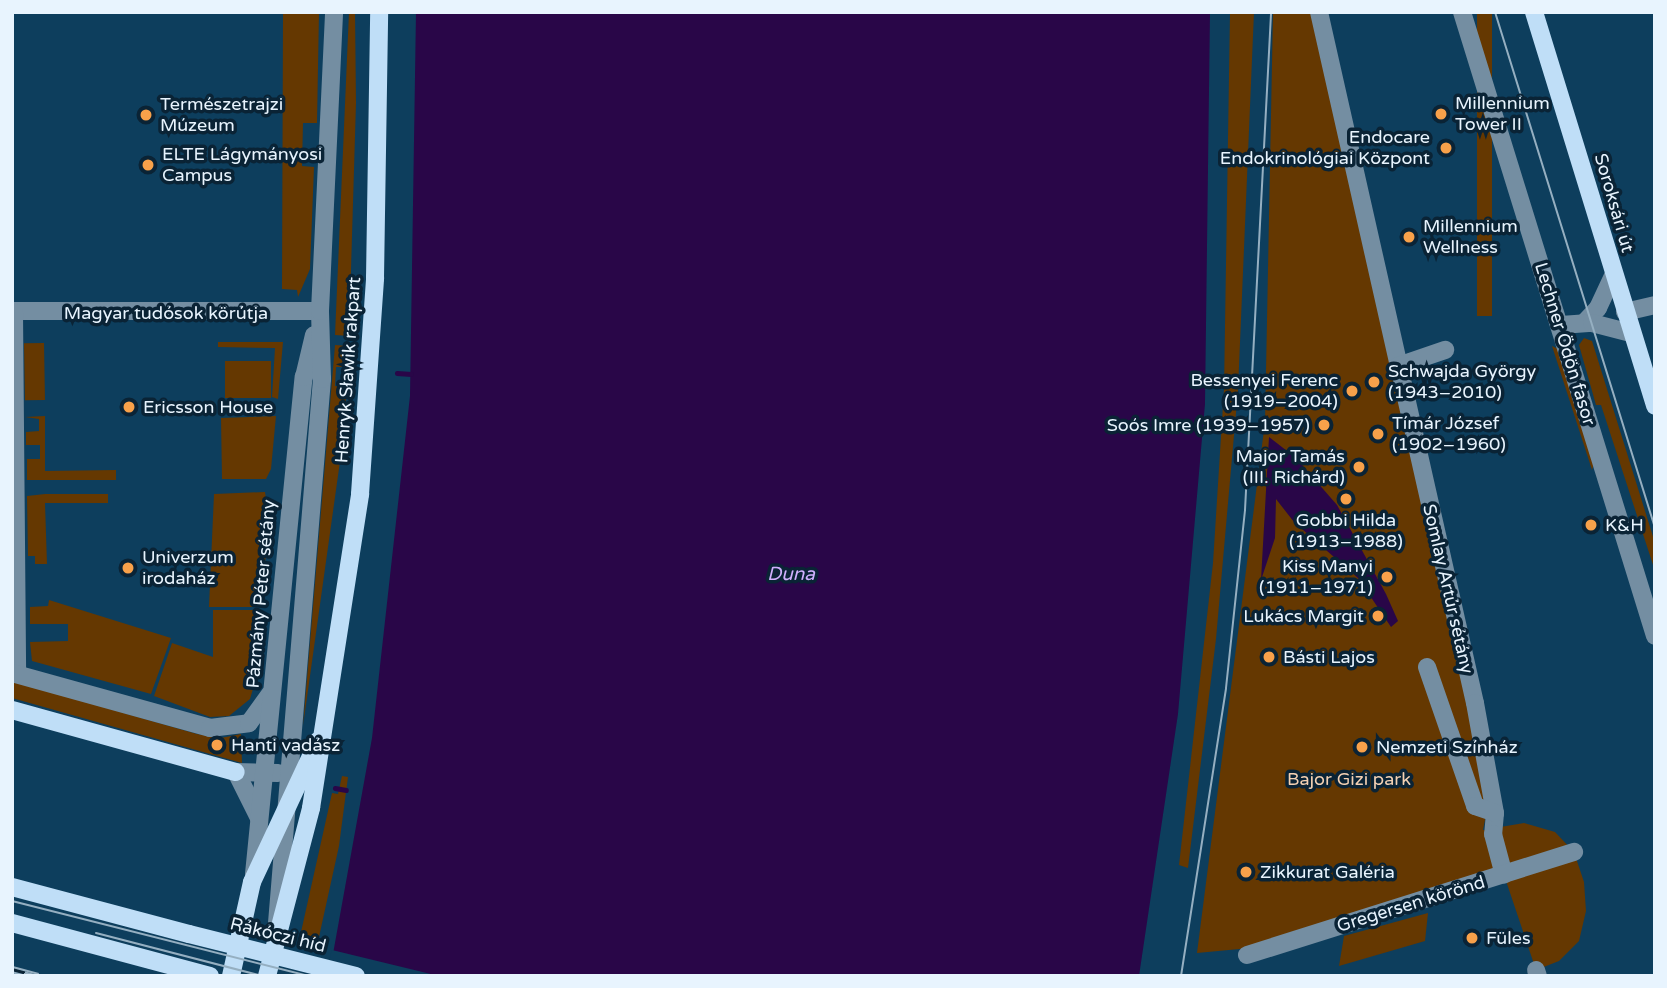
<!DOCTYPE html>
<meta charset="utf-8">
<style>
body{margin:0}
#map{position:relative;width:1667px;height:988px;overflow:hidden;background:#0d3e5d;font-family:"Varela Round",sans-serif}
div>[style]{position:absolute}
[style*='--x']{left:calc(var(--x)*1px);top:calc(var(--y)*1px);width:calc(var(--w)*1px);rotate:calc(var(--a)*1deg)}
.green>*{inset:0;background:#653801;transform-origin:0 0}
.water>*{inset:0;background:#290648}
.pier>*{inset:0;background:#0d3e5d}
.stream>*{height:4.5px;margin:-2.25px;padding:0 2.25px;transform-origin:2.25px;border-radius:2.25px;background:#290648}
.minor>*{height:18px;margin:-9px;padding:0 9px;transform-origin:9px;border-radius:9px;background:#748ea2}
.major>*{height:18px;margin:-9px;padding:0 9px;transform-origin:9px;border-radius:9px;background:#bfdef7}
.tram>*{height:2px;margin:-1px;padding:0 1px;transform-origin:1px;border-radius:1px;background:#95afc1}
.rail>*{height:7px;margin-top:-3.5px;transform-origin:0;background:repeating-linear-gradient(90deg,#0a2335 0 13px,#95afc1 0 26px);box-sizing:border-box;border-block:2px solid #95afc1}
.major-bridge>*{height:18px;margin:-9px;padding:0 9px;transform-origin:9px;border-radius:9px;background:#bfdef7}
.dots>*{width:19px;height:19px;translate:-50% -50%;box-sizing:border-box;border:4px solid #0a2335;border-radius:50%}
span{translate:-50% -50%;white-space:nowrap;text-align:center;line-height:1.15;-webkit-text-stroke:7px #0a2335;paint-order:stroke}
.poi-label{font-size:18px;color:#e8f4fe}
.left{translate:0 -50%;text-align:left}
.right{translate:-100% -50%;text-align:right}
.street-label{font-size:18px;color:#e8f4fe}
.park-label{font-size:18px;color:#f4d1b3}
.water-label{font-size:19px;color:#d0b0fe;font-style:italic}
.frame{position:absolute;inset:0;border:14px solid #e8f4fe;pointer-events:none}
</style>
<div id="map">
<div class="green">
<div style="clip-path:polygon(283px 12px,319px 12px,317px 123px,303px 123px,302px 166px,314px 167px,310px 269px,298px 297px,297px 290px,282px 289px)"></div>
<div style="clip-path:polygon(349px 12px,355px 12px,356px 103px,349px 336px,335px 335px)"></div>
<div style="clip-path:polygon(1230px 12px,1254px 12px,1238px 390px,1216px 639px,1188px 868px,1179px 865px,1213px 563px,1224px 389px)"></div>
<div style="clip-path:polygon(1273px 12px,1314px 12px,1489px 800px,1483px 830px,1524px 823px,1555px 832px,1574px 852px,1584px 882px,1586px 911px,1579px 941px,1559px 961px,1536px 970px,1504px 875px,1250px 948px,1197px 953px,1265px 422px)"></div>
<div style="left:1477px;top:12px;width:15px;height:304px"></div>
<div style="clip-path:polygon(1584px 338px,1592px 341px,1655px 543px,1655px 571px,1601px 405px,1596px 405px,1579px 345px)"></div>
<div style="clip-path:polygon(218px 342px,283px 342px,278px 399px,272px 397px,275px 348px,218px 347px)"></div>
<div style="left:44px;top:343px;width:57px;height:20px;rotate:89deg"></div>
<div style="clip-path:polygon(335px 345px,348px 346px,348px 367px,336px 367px,335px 386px,347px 387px,343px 440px,303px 726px)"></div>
<div style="clip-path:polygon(1552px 346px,1560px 350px,1595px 460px,1592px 470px)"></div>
<div style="left:225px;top:361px;width:46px;height:37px"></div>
<div style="clip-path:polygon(45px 416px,45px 471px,116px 470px,116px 480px,27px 480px,27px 459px,40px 459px,40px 445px,26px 445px,26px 432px,39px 431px,39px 419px,25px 417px)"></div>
<div style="clip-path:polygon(276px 416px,271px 469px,266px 479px,222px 479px,221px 418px)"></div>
<div style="clip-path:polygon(265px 492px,270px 525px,259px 607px,209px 607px,214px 494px)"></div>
<div style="clip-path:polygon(45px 494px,108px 494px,108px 503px,45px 503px,47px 564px,35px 564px,35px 556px,28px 556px,27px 496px)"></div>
<div style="clip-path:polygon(49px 600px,171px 638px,151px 694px,32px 661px,30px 642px,68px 641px,68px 624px,30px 624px,30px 607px,48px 606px)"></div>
<div style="clip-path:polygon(213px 610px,260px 610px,255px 682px,250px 699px,229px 716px,210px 717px,154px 696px,172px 643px,213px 657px)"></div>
<div style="clip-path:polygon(12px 681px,197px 734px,221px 738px,241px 734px,242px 763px,12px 698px)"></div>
<div style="clip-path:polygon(342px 776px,348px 777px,339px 846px,317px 946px,299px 941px,332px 793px,338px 794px)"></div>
<div style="clip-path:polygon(1428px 913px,1425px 941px,1339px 966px,1344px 936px)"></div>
</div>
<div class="water">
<div style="clip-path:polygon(416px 12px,1210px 12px,1205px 404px,1178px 714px,1139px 976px,329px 976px,372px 738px,410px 396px)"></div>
<div style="clip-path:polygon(1269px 437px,1296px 458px,1337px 505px,1386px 594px,1398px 621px,1391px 627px,1358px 578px,1294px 522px,1276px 499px,1275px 538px,1261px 580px)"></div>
</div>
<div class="pier">
<div style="clip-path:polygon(332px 950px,439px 976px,325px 976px)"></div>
</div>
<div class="stream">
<div style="--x:397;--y:373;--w:14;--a:4"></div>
<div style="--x:335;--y:788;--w:11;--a:10"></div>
</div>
<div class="minor">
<div style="--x:1319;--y:12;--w:708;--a:77.28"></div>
<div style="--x:1475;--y:703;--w:112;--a:79.7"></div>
<div style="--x:1495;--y:813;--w:21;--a:95"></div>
<div style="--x:1493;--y:834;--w:42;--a:75"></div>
<div style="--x:1462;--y:12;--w:653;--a:72.81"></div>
<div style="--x:12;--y:311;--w:308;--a:0"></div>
<div style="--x:14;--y:312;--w:362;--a:89.5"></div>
<div style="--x:1625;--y:312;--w:31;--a:-13"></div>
<div style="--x:1585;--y:322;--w:19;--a:-47"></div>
<div style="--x:1598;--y:308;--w:35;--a:-65"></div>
<div style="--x:1561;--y:325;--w:31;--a:-4"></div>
<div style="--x:1592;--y:323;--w:40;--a:14.4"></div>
<div style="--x:1398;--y:366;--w:50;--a:-18.8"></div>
<div style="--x:1427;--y:667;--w:147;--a:70.9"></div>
<div style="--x:1475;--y:806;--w:21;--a:19"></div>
<div style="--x:12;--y:673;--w:205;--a:15.5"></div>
<div style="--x:210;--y:728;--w:39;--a:-7"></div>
<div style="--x:249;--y:723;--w:36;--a:-54"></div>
<div style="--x:236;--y:772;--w:42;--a:1.4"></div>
<div style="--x:236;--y:772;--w:51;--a:63.4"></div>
<div style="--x:254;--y:874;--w:500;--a:-84.3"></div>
<div style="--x:304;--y:377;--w:43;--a:-76.6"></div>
<div style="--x:277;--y:923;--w:546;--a:-85.27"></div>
<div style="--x:322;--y:379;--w:68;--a:-91.7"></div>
<div style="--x:320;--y:311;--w:299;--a:-87.3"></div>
<div style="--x:1247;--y:955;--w:343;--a:-17.5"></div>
<div style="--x:1536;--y:970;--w:6;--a:72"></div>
</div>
<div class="major">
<div style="--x:1534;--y:12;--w:412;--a:72.9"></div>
<div style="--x:12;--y:710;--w:232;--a:15.5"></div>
<div style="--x:12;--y:887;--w:183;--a:14.9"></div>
<div style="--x:12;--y:923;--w:205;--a:15"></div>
<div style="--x:231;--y:976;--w:96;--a:-77.4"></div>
<div style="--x:252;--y:882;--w:156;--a:-64.9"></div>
<div style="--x:267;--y:976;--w:174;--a:-75.3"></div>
<div style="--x:311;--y:808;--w:318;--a:-81.1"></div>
<div style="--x:360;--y:494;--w:217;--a:-86"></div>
<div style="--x:375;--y:278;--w:266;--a:-89.1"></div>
</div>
<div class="tram">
<div style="--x:1495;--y:12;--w:540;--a:72.77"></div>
<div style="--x:12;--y:901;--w:305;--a:14.2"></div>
<div style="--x:96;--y:933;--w:171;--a:14.5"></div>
<div style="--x:1181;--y:976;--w:291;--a:-81.1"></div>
<div style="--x:1226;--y:688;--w:179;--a:-83.9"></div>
<div style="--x:1245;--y:510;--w:499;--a:-87"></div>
</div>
<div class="rail">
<div style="--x:12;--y:969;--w:27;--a:15"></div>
</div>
<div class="major-bridge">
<div style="--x:189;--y:934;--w:172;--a:14.1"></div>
</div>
<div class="dots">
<div style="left:1441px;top:114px;background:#f8a14a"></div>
<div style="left:146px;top:115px;background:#f8a14a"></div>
<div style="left:1446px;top:148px;background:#f8a14a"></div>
<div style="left:148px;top:165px;background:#f8a14a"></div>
<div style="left:1409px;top:237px;background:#f8a14a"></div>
<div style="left:1374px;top:382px;background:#f8a14a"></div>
<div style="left:1352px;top:391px;background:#f8a14a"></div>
<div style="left:129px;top:407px;background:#f8a14a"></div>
<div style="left:1324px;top:425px;background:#f8a14a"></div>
<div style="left:1378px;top:434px;background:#f8a14a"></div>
<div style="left:1359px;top:467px;background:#f8a14a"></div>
<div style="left:1346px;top:499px;background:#f8a14a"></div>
<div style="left:1591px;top:525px;background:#f8a14a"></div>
<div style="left:128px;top:568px;background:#f8a14a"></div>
<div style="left:1387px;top:577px;background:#f8a14a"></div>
<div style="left:1378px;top:616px;background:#f8a14a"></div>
<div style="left:1269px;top:657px;background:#f8a14a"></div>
<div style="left:217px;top:745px;background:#f8a14a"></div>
<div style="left:1362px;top:747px;background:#f8a14a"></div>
<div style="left:1246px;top:872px;background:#f8a14a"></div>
<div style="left:1472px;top:938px;background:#f8a14a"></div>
</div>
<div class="poi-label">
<span class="left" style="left:1455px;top:114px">Millennium<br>Tower II</span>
<span class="left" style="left:160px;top:115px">Természetrajzi<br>Múzeum</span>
<span class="right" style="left:1430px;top:148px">Endocare<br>Endokrinológiai Központ</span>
<span class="left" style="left:162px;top:165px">ELTE Lágymányosi<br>Campus</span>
<span class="left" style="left:1423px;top:237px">Millennium<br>Wellness</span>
<span class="left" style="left:1388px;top:382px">Schwajda György<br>(1943–2010)</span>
<span class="right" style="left:1338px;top:391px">Bessenyei Ferenc<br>(1919–2004)</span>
<span class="left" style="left:143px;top:407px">Ericsson House</span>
<span class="left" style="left:1392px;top:434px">Tímár József<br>(1902–1960)</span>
<span class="right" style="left:1310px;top:425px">Soós Imre (1939–1957)</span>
<span class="right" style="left:1345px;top:467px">Major Tamás<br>(III. Richárd)</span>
<span style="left:1346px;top:531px">Gobbi Hilda<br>(1913–1988)</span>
<span class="left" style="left:1605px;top:525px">K&amp;H</span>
<span class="left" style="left:142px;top:568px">Univerzum<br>irodaház</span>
<span class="right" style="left:1373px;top:577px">Kiss Manyi<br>(1911–1971)</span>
<span class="right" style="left:1364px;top:616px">Lukács Margit</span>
<span class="left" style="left:1283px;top:657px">Básti Lajos</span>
<span class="left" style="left:231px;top:745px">Hanti vadász</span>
<span class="left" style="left:1376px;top:747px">Nemzeti Színház</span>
<span class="left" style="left:1260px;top:872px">Zikkurat Galéria</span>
<span class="left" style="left:1486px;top:938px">Füles</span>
</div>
<div class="street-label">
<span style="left:1614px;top:203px;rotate:74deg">Soroksári út</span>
<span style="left:166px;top:313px">Magyar tudósok körútja</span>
<span style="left:1565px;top:344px;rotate:73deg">Lechner Ödön fasor</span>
<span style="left:348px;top:370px;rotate:-86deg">Henryk Sławik rakpart</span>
<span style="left:1448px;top:589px;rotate:77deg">Somlay Artúr sétány</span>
<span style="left:261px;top:594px;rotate:-85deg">Pázmány Péter sétány</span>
<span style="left:1411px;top:904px;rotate:-17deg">Gregersen körönd</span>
<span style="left:278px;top:935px;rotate:14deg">Rákóczi híd</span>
</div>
<div class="park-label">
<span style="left:1349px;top:779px">Bajor Gizi park</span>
</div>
<div class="water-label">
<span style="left:791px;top:575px">Duna</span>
</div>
<div class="frame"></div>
</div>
